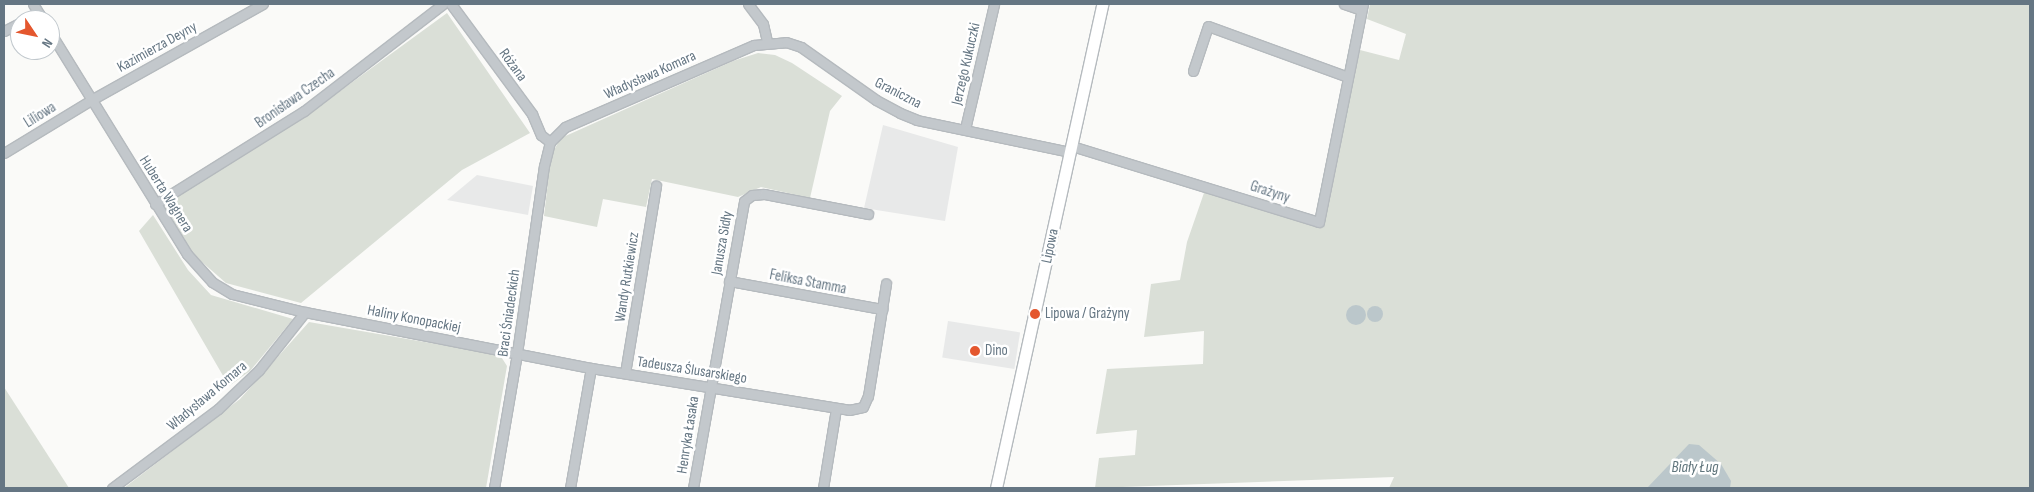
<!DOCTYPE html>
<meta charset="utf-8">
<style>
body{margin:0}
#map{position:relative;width:2034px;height:492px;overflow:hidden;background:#fafaf8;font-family:"Sofia Sans Condensed",sans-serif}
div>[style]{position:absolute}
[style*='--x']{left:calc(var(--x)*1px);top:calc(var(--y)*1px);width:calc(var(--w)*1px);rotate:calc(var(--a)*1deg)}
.built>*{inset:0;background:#e8e9e9;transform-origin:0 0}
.green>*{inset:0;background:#dadfd7}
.water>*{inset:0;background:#bbc7cb}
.round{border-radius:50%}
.roads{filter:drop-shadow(1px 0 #b5babe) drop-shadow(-1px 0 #b5babe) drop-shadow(0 1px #b5babe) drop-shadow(0 -1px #b5babe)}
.minor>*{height:9px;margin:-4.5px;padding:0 4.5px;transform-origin:4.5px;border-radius:4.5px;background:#c3c8cc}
.major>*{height:11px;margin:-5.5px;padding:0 5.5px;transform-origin:5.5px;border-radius:5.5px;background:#fff}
.dots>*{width:14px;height:14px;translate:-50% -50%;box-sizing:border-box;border:2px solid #fff;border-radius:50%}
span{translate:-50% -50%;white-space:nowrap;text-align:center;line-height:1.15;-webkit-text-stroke:5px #fff;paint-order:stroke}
.street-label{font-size:15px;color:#657683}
.poi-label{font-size:15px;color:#657683}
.left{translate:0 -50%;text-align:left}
.water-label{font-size:16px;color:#60757c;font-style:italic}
.frame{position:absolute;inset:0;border:5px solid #657683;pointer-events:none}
.north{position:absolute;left:10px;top:10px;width:50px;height:50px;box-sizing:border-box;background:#fff;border:1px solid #c1c8cd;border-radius:50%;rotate:124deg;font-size:14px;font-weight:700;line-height:20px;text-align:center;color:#657683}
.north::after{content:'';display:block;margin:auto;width:18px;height:22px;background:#e4572e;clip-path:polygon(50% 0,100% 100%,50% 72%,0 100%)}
</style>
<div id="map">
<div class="built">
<div style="clip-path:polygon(883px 125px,958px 147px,945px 221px,864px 208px)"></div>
<div style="clip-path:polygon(477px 175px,533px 186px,528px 215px,447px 200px)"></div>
<div style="left:948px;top:321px;width:73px;height:37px;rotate:9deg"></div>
</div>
<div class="green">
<div style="clip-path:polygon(1370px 4px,2030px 4px,2030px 488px,1389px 488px,1394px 477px,1095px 488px,1099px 458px,1135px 455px,1137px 430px,1096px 434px,1107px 369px,1203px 364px,1204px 331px,1144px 337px,1151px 284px,1180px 280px,1187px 242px,1205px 190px,1321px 227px,1360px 50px,1399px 60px,1406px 34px,1367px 19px)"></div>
<div style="clip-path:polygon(447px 13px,530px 133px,462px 170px,301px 303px,226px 283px,194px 255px,166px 208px,167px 203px,310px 113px)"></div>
<div style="clip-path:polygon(758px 53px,775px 55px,792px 63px,842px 96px,830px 111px,810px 198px,761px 187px,738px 197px,652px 179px,646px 207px,603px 199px,597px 227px,544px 216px,551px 155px,561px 138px,733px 61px)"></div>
<div style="clip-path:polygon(153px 215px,188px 270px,211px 295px,293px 319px,250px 371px,229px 386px,139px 231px)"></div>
<div style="clip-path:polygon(309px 322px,500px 355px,507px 366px,486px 488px,124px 488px,240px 399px)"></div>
<div style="clip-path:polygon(4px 387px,69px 488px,4px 488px)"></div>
</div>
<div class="water">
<div class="round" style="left:1346px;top:305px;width:20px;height:20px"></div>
<div class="round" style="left:1367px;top:306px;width:16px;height:16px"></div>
<div style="clip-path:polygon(1689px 444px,1699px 445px,1721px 464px,1731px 481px,1730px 488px,1647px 488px)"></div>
</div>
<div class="roads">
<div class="minor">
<div style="--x:33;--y:4;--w:19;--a:58"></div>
<div style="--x:451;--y:4;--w:137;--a:53.6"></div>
<div style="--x:532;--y:114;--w:23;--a:67"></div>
<div style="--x:541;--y:135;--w:11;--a:38"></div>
<div style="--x:748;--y:4;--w:25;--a:53"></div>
<div style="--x:763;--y:24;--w:17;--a:77"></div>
<div style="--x:1344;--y:4;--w:18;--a:19"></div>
<div style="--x:28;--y:20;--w:13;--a:-23"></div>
<div style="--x:4;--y:31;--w:18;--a:-27"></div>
<div style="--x:50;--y:32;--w:261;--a:58.3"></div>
<div style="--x:187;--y:254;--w:38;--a:48"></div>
<div style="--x:212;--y:282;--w:23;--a:31"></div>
<div style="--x:232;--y:294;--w:75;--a:13.9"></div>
<div style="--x:305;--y:312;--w:291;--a:11.1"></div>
<div style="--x:591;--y:368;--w:261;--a:9.2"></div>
<div style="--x:849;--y:410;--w:14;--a:-12"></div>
<div style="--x:863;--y:407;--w:12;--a:-66"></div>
<div style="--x:868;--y:396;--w:114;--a:-80.9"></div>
<div style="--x:1193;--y:71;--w:47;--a:-71.6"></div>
<div style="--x:1208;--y:26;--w:149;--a:20"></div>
<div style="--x:965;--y:129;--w:128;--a:-76.9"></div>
<div style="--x:1072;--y:146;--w:258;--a:17.1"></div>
<div style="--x:1319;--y:222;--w:222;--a:-78.6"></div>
<div style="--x:4;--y:153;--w:102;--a:-31.3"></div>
<div style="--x:91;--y:100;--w:197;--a:-29.2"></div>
<div style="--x:155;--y:204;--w:176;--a:-32"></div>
<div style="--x:304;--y:111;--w:175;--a:-37.6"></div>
<div style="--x:729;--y:281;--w:156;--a:10.4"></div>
<div style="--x:625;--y:373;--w:190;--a:-80.6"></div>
<div style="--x:112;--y:488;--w:132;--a:-36.7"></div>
<div style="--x:218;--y:409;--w:57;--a:-43.6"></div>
<div style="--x:259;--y:370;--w:74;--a:-51.6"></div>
<div style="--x:494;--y:488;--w:137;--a:-80.3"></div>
<div style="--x:517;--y:353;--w:189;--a:-81.8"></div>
<div style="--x:544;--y:166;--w:25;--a:-76"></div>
<div style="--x:550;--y:142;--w:21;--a:-45"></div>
<div style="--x:565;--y:127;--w:206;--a:-23.5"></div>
<div style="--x:754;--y:45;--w:32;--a:-5"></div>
<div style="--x:786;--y:42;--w:16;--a:18"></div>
<div style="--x:801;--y:47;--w:92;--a:35.2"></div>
<div style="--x:876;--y:100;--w:27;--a:28"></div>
<div style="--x:900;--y:113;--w:18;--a:22"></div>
<div style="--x:917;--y:120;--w:156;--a:11.8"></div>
<div style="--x:570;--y:488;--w:122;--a:-80.1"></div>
<div style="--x:693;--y:488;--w:291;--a:-79.9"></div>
<div style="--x:744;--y:201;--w:10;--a:-37"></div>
<div style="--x:752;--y:195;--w:12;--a:-5"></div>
<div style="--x:764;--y:194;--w:106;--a:10.9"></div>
<div style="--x:823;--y:488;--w:80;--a:-80.7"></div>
</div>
<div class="major">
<div style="--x:996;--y:488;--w:495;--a:-77.6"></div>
</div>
</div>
<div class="dots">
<div style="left:1035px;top:314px;background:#e4572e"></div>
<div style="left:975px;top:351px;background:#e4572e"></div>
</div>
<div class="street-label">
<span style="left:157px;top:47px;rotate:-29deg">Kazimierza Deyny</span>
<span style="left:966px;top:64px;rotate:-77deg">Jerzego Kukuczki</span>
<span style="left:513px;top:65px;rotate:54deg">Różana</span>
<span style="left:650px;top:75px;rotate:-24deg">Władysława Komara</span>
<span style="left:898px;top:93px;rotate:27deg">Graniczna</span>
<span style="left:295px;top:98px;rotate:-35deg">Bronisława Czecha</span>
<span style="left:40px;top:115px;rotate:-32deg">Liliowa</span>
<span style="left:1270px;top:192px;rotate:18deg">Grażyny</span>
<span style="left:166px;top:194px;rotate:58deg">Huberta Wagnera</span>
<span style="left:722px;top:243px;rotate:-80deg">Janusza Sidły</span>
<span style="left:1050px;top:246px;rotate:-78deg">Lipowa</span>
<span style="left:627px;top:277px;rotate:-81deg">Wandy Rutkiewicz</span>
<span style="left:808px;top:282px;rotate:11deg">Feliksa Stamma</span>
<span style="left:509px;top:313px;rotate:-82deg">Braci Śniadeckich</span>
<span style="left:414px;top:319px;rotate:11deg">Haliny Konopackiej</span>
<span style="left:692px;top:370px;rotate:9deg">Tadeusza Ślusarskiego</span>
<span style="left:207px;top:396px;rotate:-40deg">Władysława Komara</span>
<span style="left:688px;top:435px;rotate:-81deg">Henryka Łasaka</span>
</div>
<div class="poi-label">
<span class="left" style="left:1045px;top:314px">Lipowa / Grażyny</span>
<span class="left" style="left:985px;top:351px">Dino</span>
</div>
<div class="water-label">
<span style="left:1695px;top:468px">Biały Ług</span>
</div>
<div class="frame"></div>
<div class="north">N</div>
</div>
